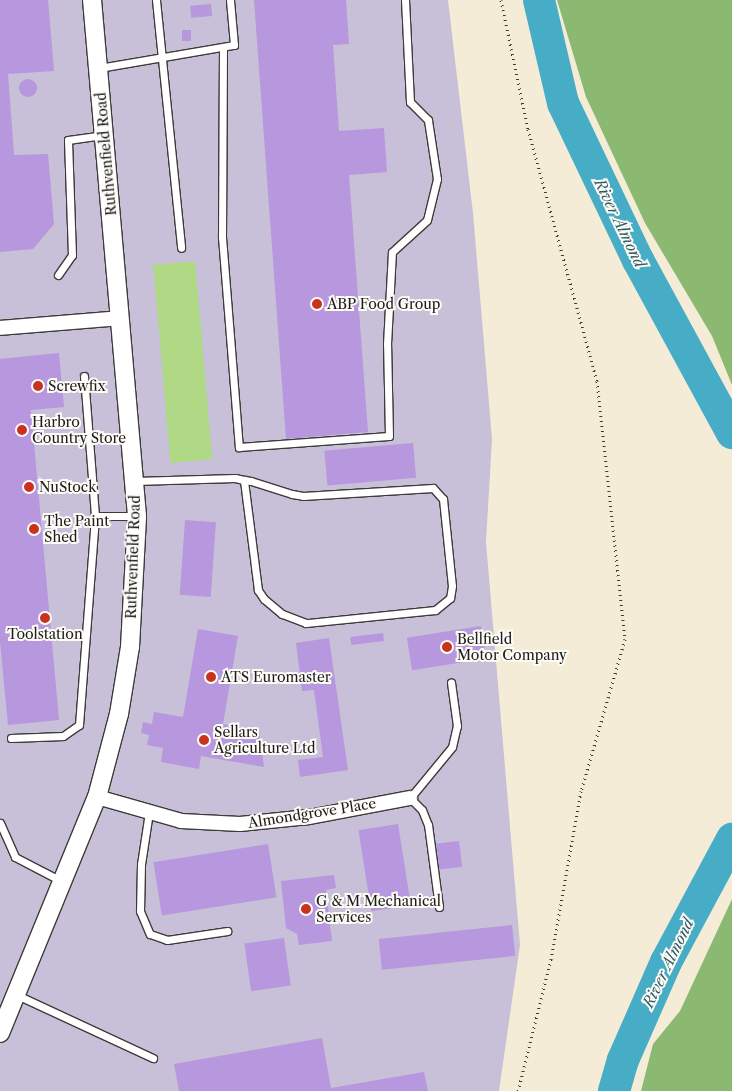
<!DOCTYPE html>
<style>
body{margin:0}
#map{position:relative;width:732px;height:1091px;overflow:hidden;background:#f5ecd7;font-family:"Libre Caslon Text",serif}
div>[style]{position:absolute}
[style*='--x']{left:calc(var(--x)*1px);top:calc(var(--y)*1px);width:calc(var(--w)*1px);rotate:calc(var(--a)*1deg)}
.industrial>*{inset:0;background:#c8bfd8}
.green>*{inset:0;background:#afd984;transform-origin:0 0}
.forest>*{inset:0;background:#8bb972}
.river>*{height:32px;margin:-16px;padding:0 16px;transform-origin:16px;border-radius:16px;background:#47adc6}
.building>*{inset:0;background:#b797dd;transform-origin:0 0}
.round{border-radius:50%}
.path>*{height:3px;margin-top:-1.5px;transform-origin:0;background:repeating-linear-gradient(90deg,#3d3b38 0 1px,transparent 0 5px)}
.roads{filter:drop-shadow(1px 0 #3d3b38) drop-shadow(-1px 0 #3d3b38) drop-shadow(0 1px #3d3b38) drop-shadow(0 -1px #3d3b38)}
.service>*{height:7px;margin:-3.5px;padding:0 3.5px;transform-origin:3.5px;border-radius:3.5px;background:#fff}
.minor>*{height:14px;margin:-7px;padding:0 7px;transform-origin:7px;border-radius:7px;background:#fff}
.tertiary>*{height:18px;margin:-9px;padding:0 9px;transform-origin:9px;border-radius:9px;background:#fff}
.dots>*{width:14px;height:14px;translate:-50% -50%;box-sizing:border-box;border:2px solid #fdfcf7;border-radius:50%}
span{translate:-50% -50%;white-space:nowrap;text-align:center;line-height:1.15;-webkit-text-stroke:4px #fdfcf7;paint-order:stroke}
.street-label{font-size:14px;color:#1c1c1c}
.poi-label{font-size:14px;color:#1c1c1c}
.left{translate:0 -50%;text-align:left}
.water-label{font-size:15px;color:#2f5d68;font-style:italic}
</style>
<div id="map">
<div class="industrial">
<div style="clip-path:polygon(0 0,448px 0,473px 213px,492px 439px,486px 542px,520px 945px,499px 1091px,0 1091px)"></div>
</div>
<div class="green">
<div style="left:195px;top:261px;width:199px;height:42px;rotate:85deg"></div>
</div>
<div class="forest">
<div style="clip-path:polygon(557px 0,732px 0,732px 385px,712px 336px,645px 223px,586px 97px)"></div>
<div style="clip-path:polygon(732px 899px,732px 1091px,641px 1091px,653px 1044px,680px 1011px)"></div>
</div>
<div class="river">
<div style="--x:539;--y:0;--w:106;--a:76.9"></div>
<div style="--x:563;--y:103;--w:174;--a:64.5"></div>
<div style="--x:638;--y:260;--w:197;--a:61.5"></div>
<div style="--x:614;--y:1091;--w:32;--a:-74"></div>
<div style="--x:623;--y:1060;--w:107;--a:-66.3"></div>
<div style="--x:666;--y:962;--w:140;--a:-61.8"></div>
</div>
<div class="building">
<div style="clip-path:polygon(0 0,48px 0,54px 71px,8px 74px,14px 155px,48px 154px,54px 224px,33px 249px,0 252px)"></div>
<div style="clip-path:polygon(254px 0,346px 0,349px 44px,333px 45px,339px 131px,384px 128px,387px 172px,349px 175px,368px 432px,286px 439px)"></div>
<div style="left:211px;top:4px;width:12px;height:21px;rotate:85deg"></div>
<div style="left:182px;top:30px;width:9px;height:11px"></div>
<div class="round" style="left:19px;top:79px;width:18px;height:18px"></div>
<div style="clip-path:polygon(59px 353px,64px 407px,31px 410px,59px 720px,8px 725px,0 641px,0 359px)"></div>
<div style="left:413px;top:443px;width:35px;height:89px;rotate:85deg"></div>
<div style="left:185px;top:520px;width:31px;height:75px;rotate:4deg"></div>
<div style="left:481px;top:626px;width:33px;height:75px;rotate:81deg"></div>
<div style="clip-path:polygon(198px 629px,238px 636px,223px 724px,259px 730px,264px 767px,201px 756px,199px 769px,161px 762px,163px 748px,147px 745px,149px 735px,141px 733px,143px 722px,152px 724px,154px 712px,183px 717px)"></div>
<div style="left:383px;top:633px;width:8px;height:33px;rotate:83deg"></div>
<div style="clip-path:polygon(329px 638px,348px 770px,300px 777px,298px 760px,323px 757px,314px 690px,302px 691px,296px 643px)"></div>
<div style="left:398px;top:824px;width:82px;height:40px;rotate:81deg"></div>
<div style="left:459px;top:841px;width:26px;height:23px;rotate:83deg"></div>
<div style="left:268px;top:844px;width:54px;height:116px;rotate:81deg"></div>
<div style="clip-path:polygon(334px 875px,336px 888px,326px 890px,332px 941px,299px 945px,297px 934px,286px 928px,281px 881px)"></div>
<div style="left:512px;top:925px;width:31px;height:134px;rotate:84deg"></div>
<div style="left:284px;top:938px;width:48px;height:40px;rotate:82deg"></div>
<div style="clip-path:polygon(322px 1038px,331px 1088px,424px 1072px,428px 1091px,179px 1091px,174px 1064px)"></div>
</div>
<div class="path">
<div style="--x:501;--y:0;--w:132;--a:78.2"></div>
<div style="--x:528;--y:129;--w:261;--a:74.7"></div>
<div style="--x:597;--y:381;--w:260;--a:83.8"></div>
<div style="--x:625;--y:639;--w:158;--a:106.1"></div>
<div style="--x:581;--y:791;--w:171;--a:100.1"></div>
<div style="--x:551;--y:959;--w:136;--a:104"></div>
</div>
<div class="roads">
<div class="service">
<div style="--x:156;--y:0;--w:249;--a:84.2"></div>
<div style="--x:223;--y:48;--w:189;--a:90.3"></div>
<div style="--x:222;--y:237;--w:211;--a:85.4"></div>
<div style="--x:239;--y:447;--w:150;--a:-4.2"></div>
<div style="--x:389;--y:436;--w:92;--a:-91.2"></div>
<div style="--x:387;--y:344;--w:92;--a:-86.9"></div>
<div style="--x:392;--y:252;--w:47;--a:-42.4"></div>
<div style="--x:427;--y:220;--w:42;--a:-76.3"></div>
<div style="--x:437;--y:179;--w:60;--a:-98.7"></div>
<div style="--x:428;--y:120;--w:25;--a:-135"></div>
<div style="--x:410;--y:102;--w:102;--a:-92.8"></div>
<div style="--x:99;--y:68;--w:137;--a:-9.7"></div>
<div style="--x:234;--y:45;--w:45;--a:-95.1"></div>
<div style="--x:58;--y:275;--w:24;--a:-55"></div>
<div style="--x:72;--y:255;--w:115;--a:-92"></div>
<div style="--x:68;--y:140;--w:35;--a:-8"></div>
<div style="--x:84;--y:376;--w:140;--a:85.5"></div>
<div style="--x:135;--y:481;--w:100;--a:-1.7"></div>
<div style="--x:235;--y:478;--w:9;--a:13"></div>
<div style="--x:244;--y:480;--w:7;--a:8"></div>
<div style="--x:251;--y:481;--w:43;--a:17.6"></div>
<div style="--x:292;--y:494;--w:11;--a:10"></div>
<div style="--x:303;--y:496;--w:130;--a:-3.5"></div>
<div style="--x:433;--y:488;--w:15;--a:48"></div>
<div style="--x:443;--y:499;--w:87;--a:84.1"></div>
<div style="--x:452;--y:586;--w:12;--a:99"></div>
<div style="--x:450;--y:598;--w:19;--a:141"></div>
<div style="--x:435;--y:610;--w:130;--a:174.2"></div>
<div style="--x:306;--y:623;--w:26;--a:-159"></div>
<div style="--x:282;--y:614;--w:23;--a:-140"></div>
<div style="--x:264;--y:599;--w:11;--a:-124"></div>
<div style="--x:258;--y:590;--w:111;--a:-97.3"></div>
<div style="--x:11;--y:738;--w:52;--a:-2.2"></div>
<div style="--x:63;--y:736;--w:19;--a:-35"></div>
<div style="--x:79;--y:725;--w:210;--a:-85.6"></div>
<div style="--x:95;--y:516;--w:42;--a:0"></div>
<div style="--x:149;--y:812;--w:53;--a:98.7"></div>
<div style="--x:141;--y:864;--w:47;--a:91.2"></div>
<div style="--x:140;--y:911;--w:25;--a:67"></div>
<div style="--x:150;--y:934;--w:18;--a:19"></div>
<div style="--x:167;--y:940;--w:61;--a:-8.5"></div>
<div style="--x:0;--y:823;--w:37;--a:66"></div>
<div style="--x:15;--y:857;--w:54;--a:27.5"></div>
<div style="--x:439;--y:907;--w:83;--a:-97.6"></div>
<div style="--x:428;--y:825;--w:16;--a:-112"></div>
<div style="--x:422;--y:810;--w:17;--a:-135"></div>
<div style="--x:410;--y:798;--w:66;--a:-50.5"></div>
<div style="--x:452;--y:747;--w:22;--a:-77"></div>
<div style="--x:457;--y:726;--w:44;--a:-97.8"></div>
<div style="--x:17;--y:995;--w:150;--a:24.9"></div>
</div>
<div class="minor">
<div style="--x:0;--y:328;--w:121;--a:-4.7"></div>
<div style="--x:97;--y:797;--w:87;--a:15.9"></div>
<div style="--x:181;--y:821;--w:59;--a:2.9"></div>
<div style="--x:240;--y:824;--w:69;--a:-5.8"></div>
<div style="--x:309;--y:817;--w:103;--a:-10.7"></div>
</div>
<div class="tertiary">
<div style="--x:0;--y:1033;--w:255;--a:-67.7"></div>
<div style="--x:97;--y:797;--w:86;--a:-75.2"></div>
<div style="--x:119;--y:714;--w:68;--a:-80.7"></div>
<div style="--x:130;--y:647;--w:131;--a:-86.9"></div>
<div style="--x:137;--y:516;--w:518;--a:-94.98"></div>
</div>
</div>
<div class="dots">
<div style="left:317px;top:304px;background:#c8321e"></div>
<div style="left:38px;top:386px;background:#c8321e"></div>
<div style="left:22px;top:430px;background:#c8321e"></div>
<div style="left:29px;top:487px;background:#c8321e"></div>
<div style="left:34px;top:529px;background:#c8321e"></div>
<div style="left:45px;top:618px;background:#c8321e"></div>
<div style="left:447px;top:647px;background:#c8321e"></div>
<div style="left:211px;top:677px;background:#c8321e"></div>
<div style="left:204px;top:740px;background:#c8321e"></div>
<div style="left:306px;top:909px;background:#c8321e"></div>
</div>
<div class="street-label">
<span style="left:106px;top:154px;rotate:-95deg">Ruthvenfield Road</span>
<span style="left:133px;top:557px;rotate:-88deg">Ruthvenfield Road</span>
<span style="left:312px;top:813px;rotate:-9deg">Almondgrove Place</span>
</div>
<div class="poi-label">
<span class="left" style="left:327px;top:304px">ABP Food Group</span>
<span class="left" style="left:48px;top:386px">Screwfix</span>
<span class="left" style="left:32px;top:430px">Harbro<br>Country Store</span>
<span class="left" style="left:39px;top:487px">NuStock</span>
<span class="left" style="left:44px;top:529px">The Paint<br>Shed</span>
<span style="left:45px;top:634px">Toolstation</span>
<span class="left" style="left:457px;top:647px">Bellfield<br>Motor Company</span>
<span class="left" style="left:221px;top:677px">ATS Euromaster</span>
<span class="left" style="left:214px;top:740px">Sellars<br>Agriculture Ltd</span>
<span class="left" style="left:316px;top:909px">G &amp; M Mechanical<br>Services</span>
</div>
<div class="water-label">
<span style="left:620px;top:223px;rotate:64deg">River Almond</span>
<span style="left:668px;top:963px;rotate:-64deg">River Almond</span>
</div>
</div>
